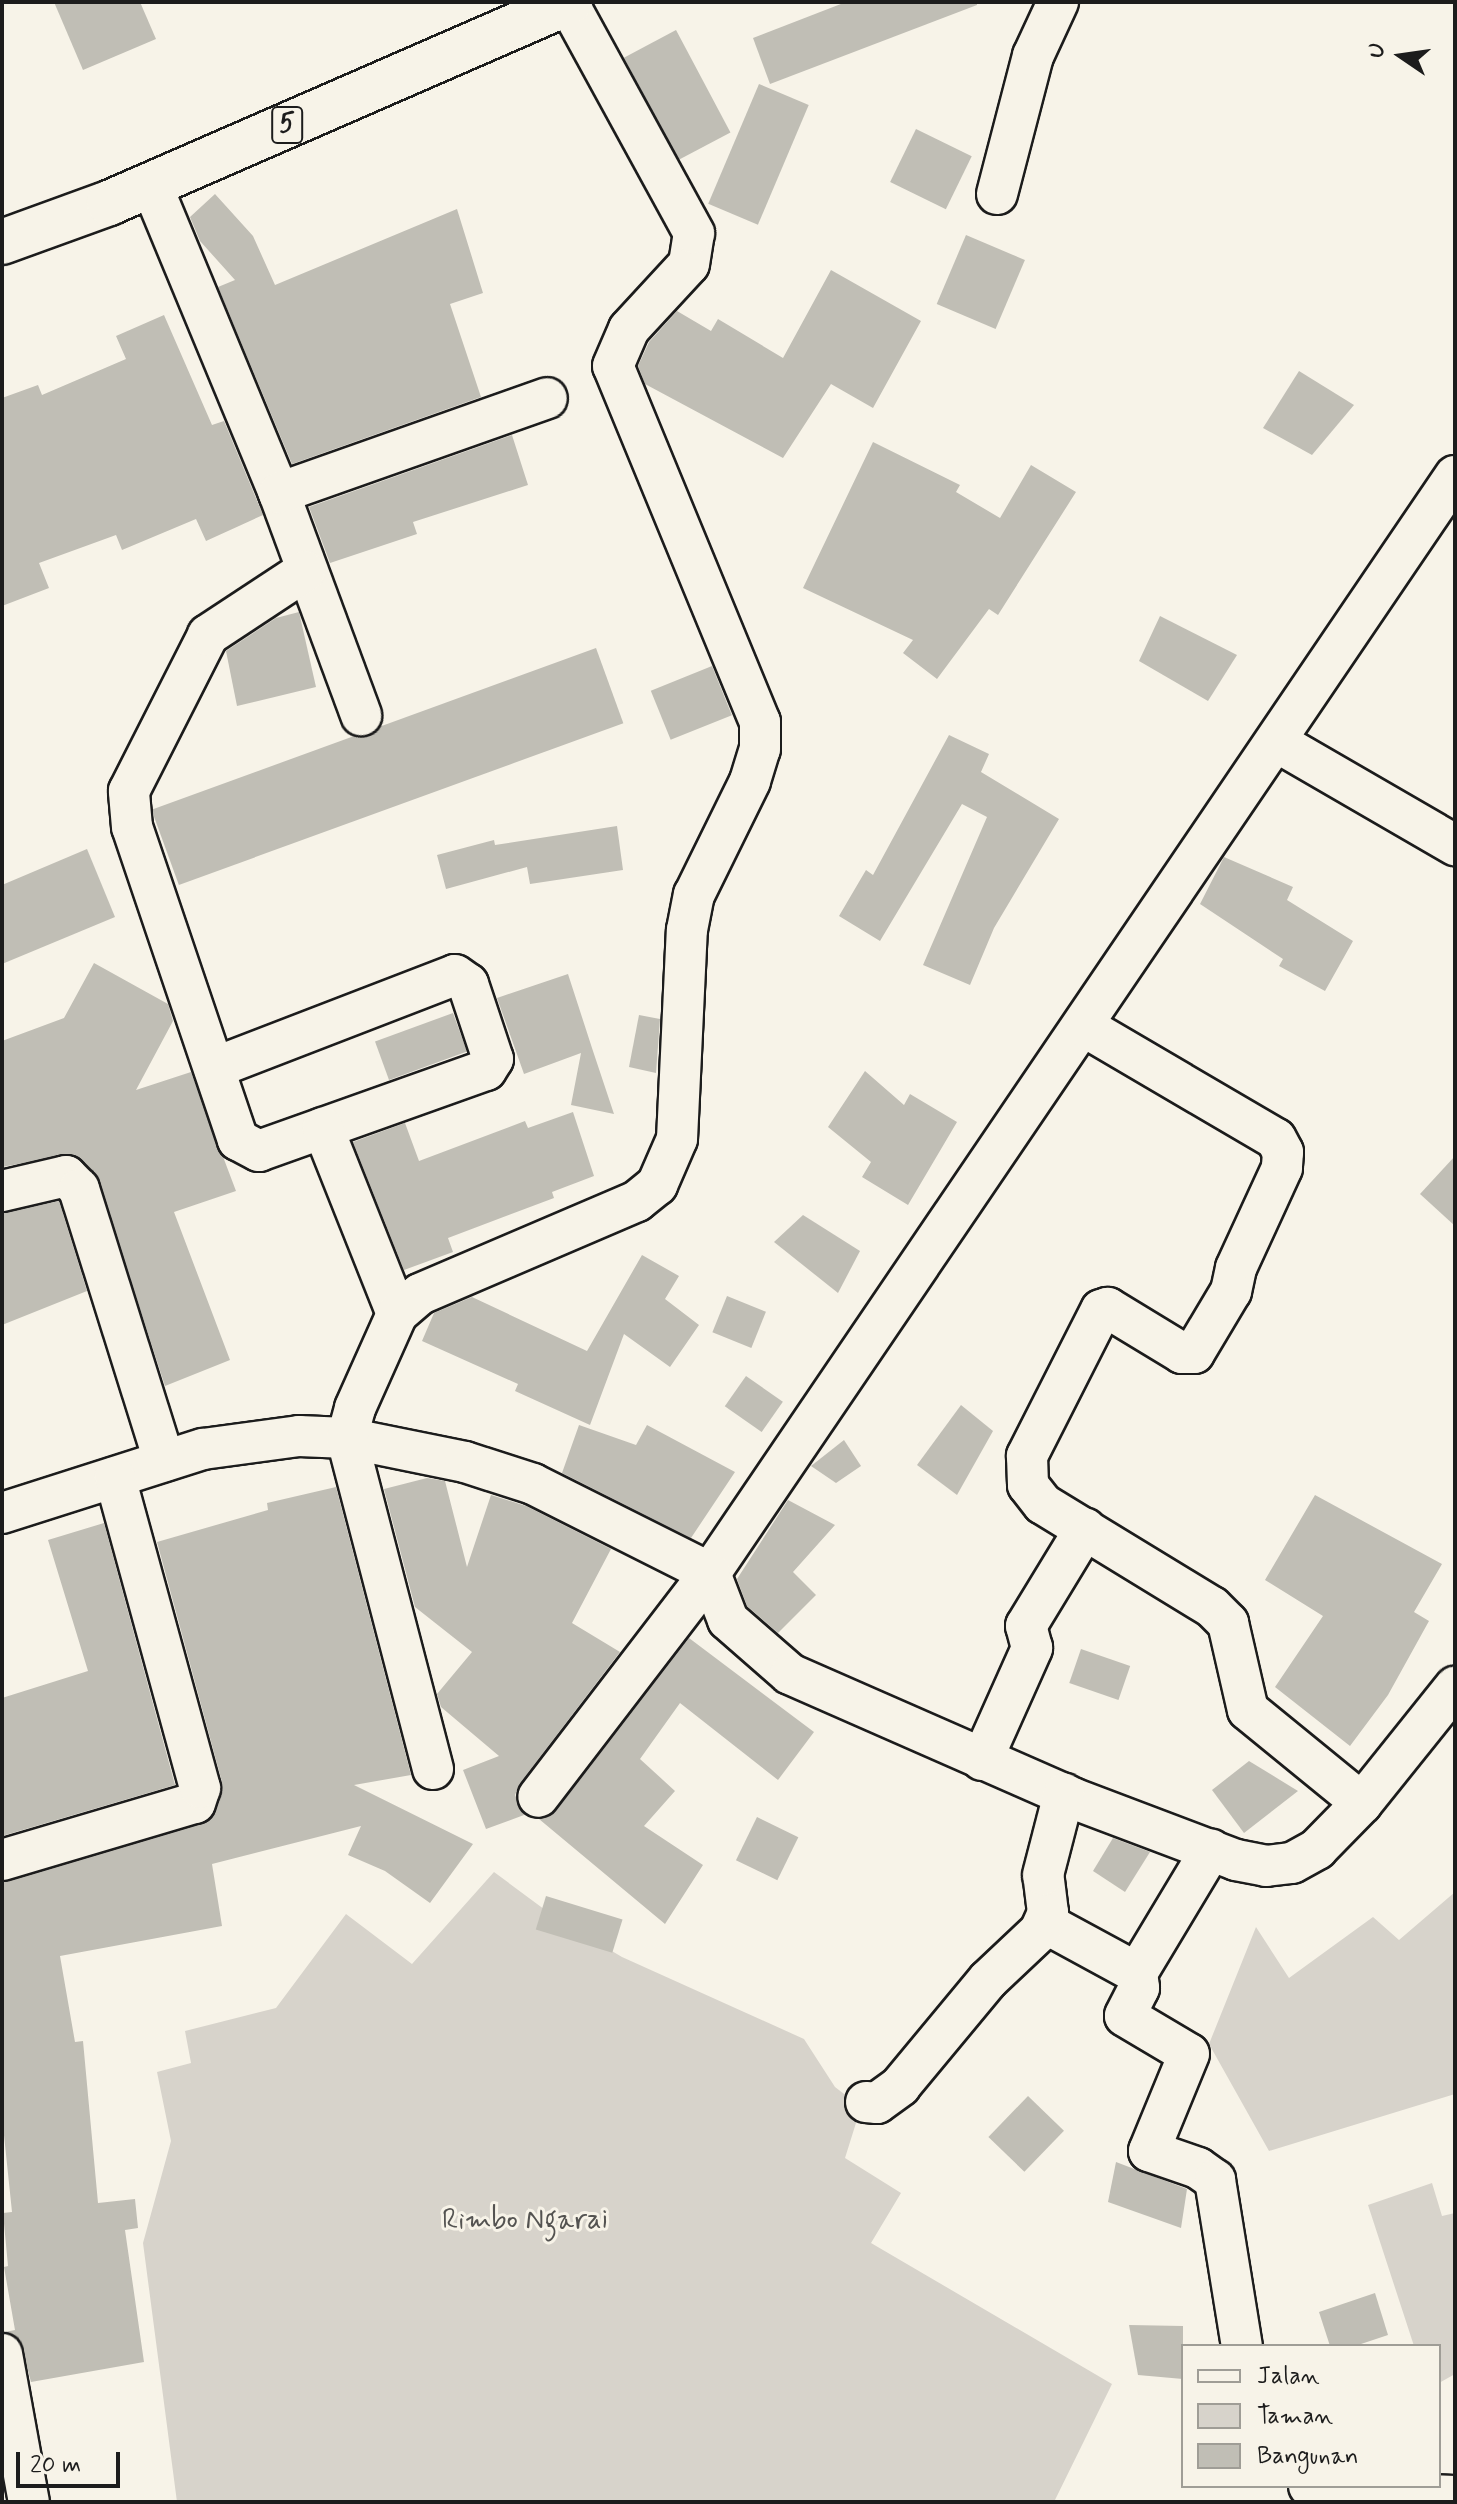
<!DOCTYPE html>
<style>
body{margin:0}
#map{position:relative;width:1457px;height:2504px;overflow:hidden;background:#f7f3e8;font-family:Mynerve,sans-serif}
div>[style]{position:absolute}
[style*='--x']{left:calc(var(--x)*1px);top:calc(var(--y)*1px);width:calc(var(--w)*1px);rotate:calc(var(--a)*1deg)}
.green>*{inset:0;background:#d7d3cb}
.building>*{inset:0;background:#c0beb5;transform-origin:0 0}
.roads{filter:drop-shadow(2px 0 #1c1c1c) drop-shadow(-2px 0 #1c1c1c) drop-shadow(0 2px #1c1c1c) drop-shadow(0 -2px #1c1c1c)}
.minor>*{height:40px;margin:-20px;padding:0 20px;transform-origin:20px;border-radius:20px;background:#f7f3e8}
.trunk>*{height:44px;margin:-22px;padding:0 22px;transform-origin:22px;border-radius:22px;background:#f7f3e8}
span{translate:-50% -50%;white-space:nowrap;text-align:center;line-height:1.15;-webkit-text-stroke:6px #f7f3e8;paint-order:stroke}
.shield-label span{padding:2px 6px;background:#f7f3e8;border:2px solid;border-radius:6px;-webkit-text-stroke-width:0}
.shield-label{font-size:26px;color:#1c1c1c;font-weight:700}
.park-label{font-size:28px;color:#545351}
.frame{position:absolute;inset:0;border:4px solid #1c1c1c;pointer-events:none}
.legend{position:absolute;left:1181px;top:2344px;width:260px;height:144px;box-sizing:border-box;background:#f7f3e8;border:2px solid #9f9d96;margin:0;padding:10px 14px;list-style:none;font-size:24px;color:#1c1c1c}
.legend li{display:flex;align-items:center;gap:16px;height:40px}
.legend b{width:40px;border:2px solid #9f9d96}
.north{position:absolute;left:1361px;top:16px;width:80px;height:80px;-webkit-text-stroke:6px #f7f3e8;paint-order:stroke;rotate:283deg;font-size:22px;font-weight:700;line-height:32px;text-align:center;color:#1c1c1c}
.north::after{content:'';display:block;margin:auto;width:28px;height:36px;background:#1c1c1c;clip-path:polygon(50% 0,100% 100%,50% 72%,0 100%)}
.scale{position:absolute;left:16px;top:2452px;width:104px;height:36px;box-sizing:border-box;border:4px solid #1c1c1c;border-top:0;padding-left:10px;font-size:24px;line-height:28px;white-space:nowrap;color:#1c1c1c;-webkit-text-stroke:6px #f7f3e8;paint-order:stroke}
</style>
<div id="map">
<div class="green">
<div style="clip-path:polygon(494px 1872px,556px 1918px,622px 1957px,804px 2039px,835px 2087px,861px 2107px,845px 2158px,901px 2193px,871px 2243px,1112px 2384px,1054px 2502px,177px 2502px,143px 2243px,171px 2141px,157px 2072px,191px 2063px,185px 2031px,276px 2008px,346px 1914px,412px 1964px)"></div>
<div style="clip-path:polygon(1455px 1892px,1455px 2094px,1269px 2151px,1209px 2044px,1256px 1927px,1289px 1978px,1373px 1917px,1399px 1940px)"></div>
<div style="clip-path:polygon(1432px 2183px,1442px 2216px,1455px 2213px,1455px 2374px,1439px 2383px,1439px 2346px,1414px 2346px,1368px 2205px)"></div>
</div>
<div class="building">
<div style="clip-path:polygon(54px 2px,140px 2px,156px 39px,83px 70px)"></div>
<div style="clip-path:polygon(846px 2px,977px 2px,977px 5px,770px 84px,753px 38px)"></div>
<div style="left:676px;top:30px;width:116px;height:59px;rotate:62deg"></div>
<div style="left:759px;top:84px;width:54px;height:130px;rotate:23deg"></div>
<div style="left:916px;top:129px;width:62px;height:59px;rotate:26deg"></div>
<div style="clip-path:polygon(215px 194px,253px 236px,275px 285px,457px 209px,483px 293px,450px 304px,481px 397px,292px 464px,218px 287px,235px 280px,200px 241px,190px 217px)"></div>
<div style="left:966px;top:235px;width:64px;height:75px;rotate:23deg"></div>
<div style="clip-path:polygon(831px 270px,921px 321px,873px 408px,831px 384px,783px 458px,645px 384px,638px 366px,649px 342px,677px 311px,711px 331px,718px 319px,783px 358px)"></div>
<div style="clip-path:polygon(164px 315px,212px 425px,224px 421px,263px 515px,206px 541px,196px 519px,122px 550px,116px 535px,39px 563px,49px 588px,2px 606px,2px 398px,38px 385px,42px 395px,126px 359px,116px 336px)"></div>
<div style="clip-path:polygon(1299px 371px,1354px 405px,1312px 455px,1263px 428px)"></div>
<div style="clip-path:polygon(512px 435px,528px 485px,413px 522px,417px 534px,330px 563px,309px 507px)"></div>
<div style="clip-path:polygon(873px 442px,960px 485px,956px 492px,1000px 518px,1031px 465px,1076px 492px,998px 615px,989px 609px,937px 679px,903px 653px,913px 640px,803px 588px)"></div>
<div style="clip-path:polygon(299px 612px,316px 687px,237px 706px,226px 651px,276px 618px)"></div>
<div style="clip-path:polygon(1160px 616px,1237px 655px,1208px 701px,1139px 661px)"></div>
<div style="left:596px;top:648px;width:80px;height:473px;rotate:70deg"></div>
<div style="left:712px;top:666px;width:53px;height:66px;rotate:68deg"></div>
<div style="clip-path:polygon(949px 735px,989px 754px,981px 772px,1059px 819px,994px 928px,970px 985px,923px 965px,987px 817px,962px 804px,880px 941px,839px 916px,866px 870px,873px 875px)"></div>
<div style="clip-path:polygon(617px 826px,623px 870px,530px 884px,527px 867px,446px 889px,437px 855px,494px 840px,495px 845px)"></div>
<div style="clip-path:polygon(87px 849px,115px 917px,2px 964px,2px 885px)"></div>
<div style="clip-path:polygon(1224px 857px,1293px 887px,1287px 900px,1353px 941px,1325px 991px,1279px 966px,1283px 959px,1200px 904px)"></div>
<div style="clip-path:polygon(94px 963px,168px 1004px,173px 1021px,136px 1090px,191px 1072px,236px 1191px,174px 1212px,230px 1360px,165px 1386px,96px 1173px,72px 1154px,2px 1167px,2px 1041px,64px 1018px)"></div>
<div style="clip-path:polygon(568px 974px,592px 1048px,614px 1114px,571px 1105px,581px 1053px,524px 1074px,497px 998px)"></div>
<div style="left:453px;top:1013px;width:41px;height:83px;rotate:70deg"></div>
<div style="clip-path:polygon(639px 1015px,660px 1019px,656px 1073px,629px 1067px)"></div>
<div style="clip-path:polygon(865px 1071px,904px 1105px,910px 1094px,957px 1122px,908px 1205px,862px 1177px,871px 1162px,828px 1127px)"></div>
<div style="clip-path:polygon(573px 1112px,594px 1176px,552px 1192px,554px 1198px,448px 1238px,453px 1252px,404px 1270px,353px 1142px,405px 1123px,419px 1161px,525px 1121px,528px 1128px)"></div>
<div style="clip-path:polygon(1455px 1156px,1455px 1226px,1420px 1194px)"></div>
<div style="clip-path:polygon(59px 1201px,87px 1291px,2px 1325px,2px 1213px)"></div>
<div style="clip-path:polygon(803px 1215px,860px 1251px,838px 1293px,774px 1242px)"></div>
<div style="clip-path:polygon(642px 1255px,679px 1276px,665px 1299px,699px 1325px,670px 1367px,624px 1334px,590px 1425px,515px 1391px,518px 1384px,422px 1341px,434px 1313px,472px 1297px,587px 1351px)"></div>
<div style="left:727px;top:1296px;width:42px;height:39px;rotate:22deg"></div>
<div style="left:746px;top:1376px;width:45px;height:37px;rotate:35deg"></div>
<div style="clip-path:polygon(961px 1405px,993px 1431px,957px 1495px,917px 1465px)"></div>
<div style="clip-path:polygon(579px 1425px,636px 1445px,647px 1425px,735px 1472px,691px 1538px,562px 1473px)"></div>
<div style="clip-path:polygon(844px 1440px,861px 1466px,836px 1483px,811px 1466px)"></div>
<div style="clip-path:polygon(427px 1478px,445px 1481px,467px 1567px,491px 1495px,526px 1506px,611px 1549px,572px 1623px,620px 1652px,520px 1783px,515px 1795px,524px 1815px,486px 1829px,463px 1770px,499px 1756px,441px 1707px,437px 1694px,472px 1652px,415px 1607px,384px 1489px)"></div>
<div style="clip-path:polygon(336px 1487px,411px 1775px,354px 1785px,473px 1844px,430px 1903px,385px 1871px,348px 1855px,361px 1826px,212px 1864px,222px 1926px,60px 1956px,75px 2042px,83px 2041px,98px 2203px,135px 2199px,138px 2228px,125px 2230px,144px 2362px,31px 2382px,20px 2340px,5px 2332px,15px 2330px,4px 2267px,8px 2266px,3px 2213px,12px 2212px,2px 2116px,2px 1882px,211px 1819px,222px 1782px,157px 1542px,268px 1510px,267px 1503px)"></div>
<div style="clip-path:polygon(1315px 1495px,1442px 1564px,1414px 1612px,1429px 1621px,1388px 1695px,1350px 1746px,1275px 1687px,1323px 1616px,1265px 1580px)"></div>
<div style="clip-path:polygon(788px 1500px,835px 1525px,793px 1572px,816px 1595px,778px 1633px,747px 1606px,737px 1579px)"></div>
<div style="clip-path:polygon(104px 1523px,175px 1785px,2px 1836px,2px 1698px,88px 1671px,48px 1540px)"></div>
<div style="clip-path:polygon(689px 1638px,814px 1732px,778px 1780px,680px 1703px,640px 1759px,675px 1791px,644px 1826px,703px 1865px,665px 1924px,539px 1819px,556px 1811px)"></div>
<div style="left:1081px;top:1649px;width:52px;height:36px;rotate:19deg"></div>
<div style="clip-path:polygon(1249px 1761px,1298px 1791px,1244px 1833px,1212px 1790px)"></div>
<div style="left:757px;top:1817px;width:46px;height:48px;rotate:26deg"></div>
<div style="clip-path:polygon(1113px 1838px,1150px 1852px,1125px 1892px,1093px 1871px)"></div>
<div style="left:546px;top:1896px;width:80px;height:35px;rotate:17deg"></div>
<div style="left:1028px;top:2096px;width:50px;height:57px;rotate:44deg"></div>
<div style="clip-path:polygon(1116px 2162px,1187px 2189px,1181px 2228px,1108px 2202px)"></div>
<div style="clip-path:polygon(1375px 2293px,1388px 2335px,1355px 2346px,1330px 2346px,1319px 2312px)"></div>
<div style="clip-path:polygon(1129px 2325px,1183px 2326px,1183px 2379px,1138px 2375px)"></div>
</div>
<div class="roads">
<div class="minor">
<div style="--x:151;--y:184;--w:334;--a:67.5"></div>
<div style="--x:279;--y:493;--w:237;--a:69.7"></div>
<div style="--x:997;--y:194;--w:143;--a:-75.4"></div>
<div style="--x:1033;--y:56;--w:60;--a:-65.2"></div>
<div style="--x:1455;--y:476;--w:1326;--a:124.18"></div>
<div style="--x:710;--y:1573;--w:50;--a:69"></div>
<div style="--x:728;--y:1620;--w:82;--a:41.1"></div>
<div style="--x:790;--y:1674;--w:308;--a:23.7"></div>
<div style="--x:1072;--y:1798;--w:175;--a:20.7"></div>
<div style="--x:1236;--y:1860;--w:31;--a:11"></div>
<div style="--x:1266;--y:1866;--w:26;--a:-7"></div>
<div style="--x:1292;--y:1863;--w:29;--a:-29"></div>
<div style="--x:1317;--y:1849;--w:64;--a:-45.6"></div>
<div style="--x:1362;--y:1803;--w:149;--a:-51.3"></div>
<div style="--x:279;--y:493;--w:284;--a:-19.5"></div>
<div style="--x:1277;--y:742;--w:206;--a:30.1"></div>
<div style="--x:1085;--y:1027;--w:221;--a:30.4"></div>
<div style="--x:1276;--y:1139;--w:15;--a:62"></div>
<div style="--x:1283;--y:1152;--w:16;--a:94"></div>
<div style="--x:1282;--y:1168;--w:110;--a:114.7"></div>
<div style="--x:1236;--y:1268;--w:24;--a:102"></div>
<div style="--x:1231;--y:1291;--w:72;--a:120.8"></div>
<div style="--x:1194;--y:1353;--w:12;--a:180"></div>
<div style="--x:1182;--y:1353;--w:87;--a:-148.7"></div>
<div style="--x:1108;--y:1308;--w:7;--a:164"></div>
<div style="--x:1101;--y:1310;--w:164;--a:116.9"></div>
<div style="--x:1027;--y:1456;--w:29;--a:88"></div>
<div style="--x:1028;--y:1485;--w:24;--a:52"></div>
<div style="--x:1043;--y:1504;--w:198;--a:31.4"></div>
<div style="--x:1212;--y:1607;--w:23;--a:45"></div>
<div style="--x:1228;--y:1623;--w:89;--a:77.1"></div>
<div style="--x:1248;--y:1710;--w:147;--a:39.2"></div>
<div style="--x:214;--y:1068;--w:258;--a:-21.1"></div>
<div style="--x:455;--y:975;--w:16;--a:35"></div>
<div style="--x:468;--y:984;--w:79;--a:71.6"></div>
<div style="--x:493;--y:1059;--w:13;--a:122"></div>
<div style="--x:486;--y:1070;--w:241;--a:160.4"></div>
<div style="--x:259;--y:1151;--w:24;--a:-152"></div>
<div style="--x:238;--y:1140;--w:330;--a:-108.7"></div>
<div style="--x:132;--y:827;--w:36;--a:-95"></div>
<div style="--x:129;--y:791;--w:175;--a:-63.1"></div>
<div style="--x:208;--y:635;--w:116;--a:-33.4"></div>
<div style="--x:323;--y:1128;--w:200;--a:68.3"></div>
<div style="--x:2;--y:1191;--w:66;--a:-13.2"></div>
<div style="--x:66;--y:1176;--w:18;--a:45"></div>
<div style="--x:79;--y:1189;--w:285;--a:72.6"></div>
<div style="--x:2;--y:1513;--w:211;--a:-17.7"></div>
<div style="--x:203;--y:1449;--w:97;--a:-7.7"></div>
<div style="--x:299;--y:1436;--w:48;--a:2.4"></div>
<div style="--x:347;--y:1438;--w:120;--a:11.5"></div>
<div style="--x:465;--y:1462;--w:71;--a:17.9"></div>
<div style="--x:533;--y:1484;--w:198;--a:26.7"></div>
<div style="--x:710;--y:1573;--w:282;--a:127.5"></div>
<div style="--x:982;--y:1760;--w:123;--a:-65.9"></div>
<div style="--x:1032;--y:1648;--w:23;--a:-105"></div>
<div style="--x:1026;--y:1626;--w:114;--a:-58.7"></div>
<div style="--x:433;--y:1769;--w:342;--a:-104.6"></div>
<div style="--x:347;--y:1438;--w:31;--a:-75"></div>
<div style="--x:355;--y:1408;--w:103;--a:-65.9"></div>
<div style="--x:397;--y:1314;--w:30;--a:-41"></div>
<div style="--x:420;--y:1294;--w:236;--a:-23.2"></div>
<div style="--x:637;--y:1201;--w:26;--a:-39"></div>
<div style="--x:657;--y:1185;--w:50;--a:-66.5"></div>
<div style="--x:677;--y:1139;--w:209;--a:-87.3"></div>
<div style="--x:687;--y:930;--w:36;--a:-79"></div>
<div style="--x:694;--y:895;--w:127;--a:-63.8"></div>
<div style="--x:750;--y:781;--w:34;--a:-73"></div>
<div style="--x:760;--y:749;--w:27;--a:-90"></div>
<div style="--x:760;--y:722;--w:385;--a:-112.4"></div>
<div style="--x:613;--y:366;--w:40;--a:-66.6"></div>
<div style="--x:629;--y:329;--w:88;--a:-47.3"></div>
<div style="--x:689;--y:264;--w:31;--a:-81"></div>
<div style="--x:694;--y:233;--w:262;--a:-118.7"></div>
<div style="--x:2;--y:1860;--w:201;--a:-16.5"></div>
<div style="--x:195;--y:1803;--w:16;--a:-72"></div>
<div style="--x:200;--y:1788;--w:322;--a:-105.3"></div>
<div style="--x:1045;--y:1923;--w:105;--a:28.5"></div>
<div style="--x:1137;--y:1973;--w:15;--a:82"></div>
<div style="--x:1139;--y:1988;--w:31;--a:117"></div>
<div style="--x:1125;--y:2016;--w:74;--a:30.7"></div>
<div style="--x:1189;--y:2054;--w:105;--a:112.4"></div>
<div style="--x:1149;--y:2151;--w:52;--a:19.1"></div>
<div style="--x:1198;--y:2168;--w:21;--a:35"></div>
<div style="--x:1215;--y:2180;--w:168;--a:80.8"></div>
<div style="--x:1137;--y:1973;--w:144;--a:-59"></div>
<div style="--x:866;--y:2102;--w:11;--a:5"></div>
<div style="--x:877;--y:2103;--w:29;--a:-36"></div>
<div style="--x:900;--y:2086;--w:138;--a:-50.3"></div>
<div style="--x:988;--y:1980;--w:71;--a:-43.3"></div>
<div style="--x:1040;--y:1931;--w:20;--a:-66"></div>
<div style="--x:1048;--y:1913;--w:38;--a:-97"></div>
<div style="--x:1043;--y:1875;--w:84;--a:-75.5"></div>
<div style="--x:2;--y:2354;--w:150;--a:79.7"></div>
<div style="--x:1309;--y:2486;--w:17;--a:17"></div>
<div style="--x:1325;--y:2491;--w:130;--a:2.2"></div>
</div>
<div class="trunk">
<div style="--x:2;--y:242;--w:114;--a:-20"></div>
<div style="--x:109;--y:203;--w:503;--a:-23.56"></div>
</div>
</div>
<div class="shield-label">
<span style="left:287px;top:125px">5</span>
</div>
<div class="park-label">
<span style="left:525px;top:2221px">Rimbo Ngarai</span>
</div>
<div class="frame"></div>
<ul class="legend">
<li><b style="height:10px;background:#f7f3e8"></b>Jalan</li>
<li><b style="height:22px;background:#d7d3cb"></b>Taman</li>
<li><b style="height:22px;background:#c0beb5"></b>Bangunan</li>
</ul>
<div class="north">U</div>
<div class="scale">20 m</div>
</div>
